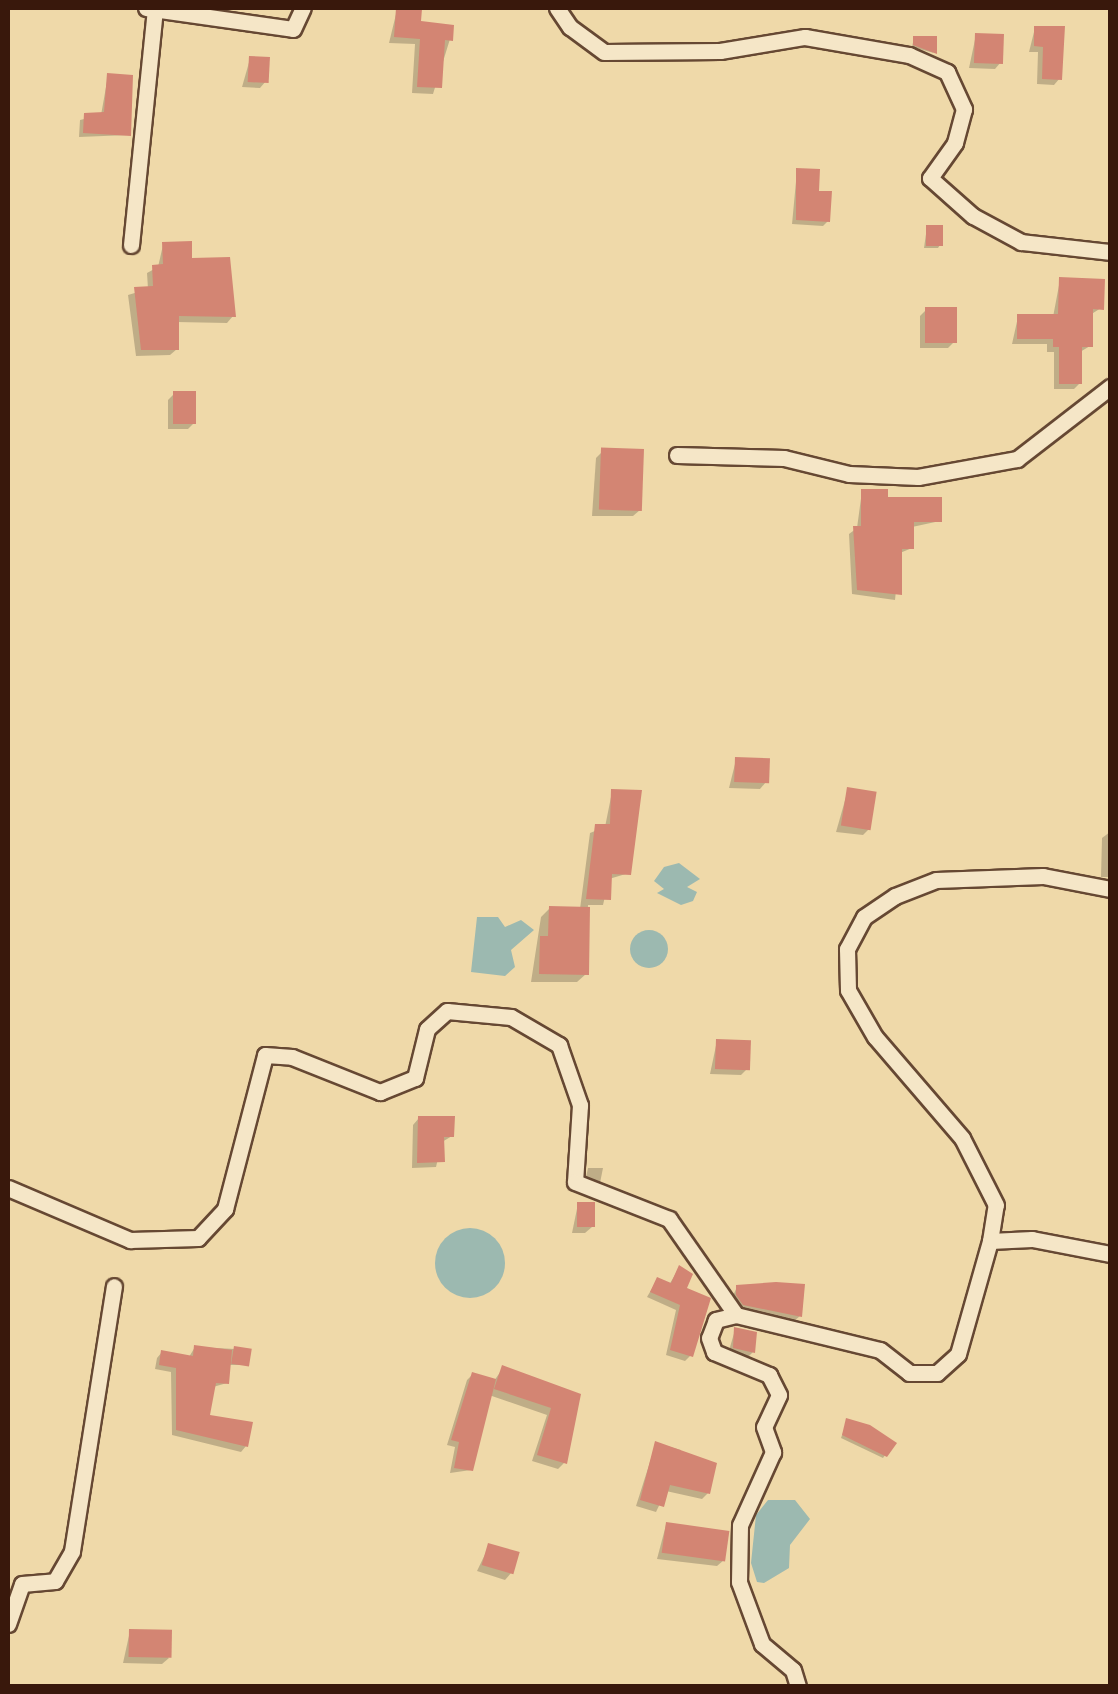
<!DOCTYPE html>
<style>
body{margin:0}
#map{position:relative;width:1118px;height:1694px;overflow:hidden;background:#efd9a9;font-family:Vollkorn,serif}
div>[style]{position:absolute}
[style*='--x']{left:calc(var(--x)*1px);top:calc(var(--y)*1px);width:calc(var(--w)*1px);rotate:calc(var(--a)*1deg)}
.water>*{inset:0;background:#9cb9b0}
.round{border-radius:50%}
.shadow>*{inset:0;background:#0003}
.building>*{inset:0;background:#d38573;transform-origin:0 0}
.roads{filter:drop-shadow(2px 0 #664833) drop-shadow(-2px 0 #664833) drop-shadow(0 2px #664833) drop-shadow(0 -2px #664833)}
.street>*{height:15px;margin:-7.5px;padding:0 7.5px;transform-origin:7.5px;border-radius:7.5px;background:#f5e6c7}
span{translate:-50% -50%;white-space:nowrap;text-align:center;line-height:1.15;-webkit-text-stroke:8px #f5e6c7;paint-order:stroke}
.frame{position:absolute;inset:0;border:10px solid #39180c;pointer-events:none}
</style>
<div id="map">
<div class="water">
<div style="clip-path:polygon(679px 863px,700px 879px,687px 887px,697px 892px,693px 901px,681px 905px,657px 893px,664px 889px,654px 881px,664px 867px)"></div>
<div style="clip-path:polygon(477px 917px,498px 917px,505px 927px,521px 920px,534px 930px,511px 950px,515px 967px,505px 976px,471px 972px)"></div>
<div class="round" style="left:630px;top:930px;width:38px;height:38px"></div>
<div class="round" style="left:435px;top:1228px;width:70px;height:70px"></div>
<div style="clip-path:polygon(768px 1500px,795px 1500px,810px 1519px,790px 1545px,789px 1568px,764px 1583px,757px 1582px,751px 1563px,756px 1515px)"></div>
</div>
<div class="shadow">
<div style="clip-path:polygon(397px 10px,450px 39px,433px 94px,412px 93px,415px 44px,389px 43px)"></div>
<div style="clip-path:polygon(1035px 28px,1060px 78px,1054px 85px,1037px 84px,1038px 52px,1029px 52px)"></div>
<div style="clip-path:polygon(976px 35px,1001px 62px,995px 69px,969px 68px)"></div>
<div style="clip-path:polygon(914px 38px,934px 53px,912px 47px)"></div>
<div style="clip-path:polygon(250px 59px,266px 81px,260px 88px,242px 87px)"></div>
<div style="clip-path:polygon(108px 76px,128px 135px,79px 137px,80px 120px,101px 115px)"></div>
<div style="clip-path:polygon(797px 171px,816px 193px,828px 221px,823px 226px,792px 224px)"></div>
<div style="clip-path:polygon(927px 227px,940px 245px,938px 248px,924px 248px)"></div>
<div style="clip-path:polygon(163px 245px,190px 260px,233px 316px,227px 323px,176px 322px,177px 349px,170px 355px,136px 356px,128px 295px,148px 289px,147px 273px,158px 267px)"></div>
<div style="clip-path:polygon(1060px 280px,1101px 308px,1090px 315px,1090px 346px,1080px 352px,1080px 383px,1074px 389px,1054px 389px,1054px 352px,1047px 352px,1047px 344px,1012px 344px,1018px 317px,1053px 317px)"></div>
<div style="clip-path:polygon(926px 310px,954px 342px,948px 348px,920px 348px,920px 316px)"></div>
<div style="clip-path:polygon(174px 394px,194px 423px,188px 429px,168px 429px,168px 400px)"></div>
<div style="clip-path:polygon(602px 452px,640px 510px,633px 516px,592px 516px,596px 458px)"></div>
<div style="clip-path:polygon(862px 491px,940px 521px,912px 527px,912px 548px,900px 553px,895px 600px,852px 594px,849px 534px,857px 528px)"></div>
<div style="clip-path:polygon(736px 760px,766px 782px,760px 789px,729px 788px)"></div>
<div style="clip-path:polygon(848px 790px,869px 829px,863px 835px,836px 832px)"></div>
<div style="clip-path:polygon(612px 792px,629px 873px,609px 879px,603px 905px,588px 905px,586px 974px,577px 982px,531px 982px,541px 917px,550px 908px,580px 909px,590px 833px,605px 827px)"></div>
<div style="clip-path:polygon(1110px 832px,1110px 877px,1101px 877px,1102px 838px)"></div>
<div style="clip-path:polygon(717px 1041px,747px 1069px,741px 1075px,710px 1074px)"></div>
<div style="clip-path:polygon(419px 1118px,452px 1136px,442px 1142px,436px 1167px,412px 1168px,413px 1125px)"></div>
<div style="clip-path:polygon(588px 1168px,603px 1168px,600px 1183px,586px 1177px)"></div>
<div style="clip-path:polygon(578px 1204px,592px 1227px,585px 1233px,572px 1233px)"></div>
<div style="clip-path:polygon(679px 1268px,691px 1355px,685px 1361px,666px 1355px,676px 1310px,647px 1297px,657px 1280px,669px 1285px)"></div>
<div style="clip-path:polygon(737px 1287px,800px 1316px,793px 1322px,737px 1311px,730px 1302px)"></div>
<div style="clip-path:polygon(735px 1330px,753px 1352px,747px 1358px,728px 1354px)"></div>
<div style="clip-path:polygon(195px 1347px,235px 1349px,247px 1365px,228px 1365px,227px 1383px,213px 1387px,207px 1417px,246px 1446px,241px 1452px,172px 1435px,171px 1372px,155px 1369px,157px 1358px,162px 1352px,189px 1357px)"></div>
<div style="clip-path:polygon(503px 1368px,578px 1396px,564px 1463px,558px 1469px,532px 1461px,547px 1415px,489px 1395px,471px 1470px,450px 1473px,455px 1447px,447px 1445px,467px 1380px,472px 1375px,494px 1381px)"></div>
<div style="clip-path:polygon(847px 1421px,893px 1444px,883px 1458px,841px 1438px)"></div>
<div style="clip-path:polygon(656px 1443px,681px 1450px,679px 1457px,708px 1493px,702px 1499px,666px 1491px,656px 1512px,636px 1506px)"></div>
<div style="clip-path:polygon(666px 1525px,724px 1560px,717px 1566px,657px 1559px)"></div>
<div style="clip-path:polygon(489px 1546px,511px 1573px,505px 1580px,477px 1571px)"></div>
<div style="clip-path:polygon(130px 1631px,169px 1658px,162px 1664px,123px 1663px)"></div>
</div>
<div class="building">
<div style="clip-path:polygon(396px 8px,422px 9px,421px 21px,454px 25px,453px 41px,445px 40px,442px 88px,417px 87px,420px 39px,394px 37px)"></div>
<div style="clip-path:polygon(1034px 26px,1065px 26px,1062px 80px,1042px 79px,1043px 47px,1034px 46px)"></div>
<div style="left:975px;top:33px;width:29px;height:30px;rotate:2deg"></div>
<div style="clip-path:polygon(913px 36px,937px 36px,937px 54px,913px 45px)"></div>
<div style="left:249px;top:56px;width:21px;height:26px;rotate:3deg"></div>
<div style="clip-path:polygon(107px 73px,133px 75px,131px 136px,83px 133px,84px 113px,104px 112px)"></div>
<div style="clip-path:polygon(796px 168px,820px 169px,819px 191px,832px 191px,830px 222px,796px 220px)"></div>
<div style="left:926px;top:225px;width:17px;height:21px"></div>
<div style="clip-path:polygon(192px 241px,192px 258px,230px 257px,236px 317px,179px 316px,179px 350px,141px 350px,134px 287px,153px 286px,152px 265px,163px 264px,162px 242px)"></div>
<div style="clip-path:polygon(1059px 277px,1105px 279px,1104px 310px,1093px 309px,1093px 347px,1082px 347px,1082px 384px,1059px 384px,1059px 347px,1053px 347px,1053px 339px,1017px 339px,1017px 314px,1058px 314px)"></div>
<div style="left:925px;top:307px;width:32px;height:36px"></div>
<div style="left:173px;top:391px;width:23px;height:33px"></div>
<div style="left:644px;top:449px;width:62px;height:43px;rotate:92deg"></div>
<div style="clip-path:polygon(861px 489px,888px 489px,888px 497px,942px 497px,942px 522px,914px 522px,914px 549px,902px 549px,902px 595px,857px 590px,853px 526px,861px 526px)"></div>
<div style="left:735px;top:757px;width:35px;height:25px;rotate:2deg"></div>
<div style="left:847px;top:787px;width:30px;height:39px;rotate:9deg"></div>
<div style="clip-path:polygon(611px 789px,642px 790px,631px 875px,612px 874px,611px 900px,586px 899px,595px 824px,610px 824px)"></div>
<div style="clip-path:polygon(549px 906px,590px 907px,589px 975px,539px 974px,540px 936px,548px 936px)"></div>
<div style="left:716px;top:1039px;width:35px;height:30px;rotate:2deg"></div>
<div style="clip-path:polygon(418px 1116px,455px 1116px,454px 1137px,444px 1137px,445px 1162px,417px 1163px)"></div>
<div style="left:577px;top:1202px;width:18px;height:25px"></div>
<div style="clip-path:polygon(679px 1265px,693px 1274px,687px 1288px,711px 1298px,693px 1357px,670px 1350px,680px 1305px,650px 1292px,657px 1277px,671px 1283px)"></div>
<div style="clip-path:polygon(776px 1282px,805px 1284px,802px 1317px,743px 1305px,736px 1295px,736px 1285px)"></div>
<div style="clip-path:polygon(734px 1327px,757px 1332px,755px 1353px,733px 1348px)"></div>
<div style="clip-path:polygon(194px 1345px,232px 1350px,229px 1384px,216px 1383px,210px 1415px,253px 1422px,248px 1447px,176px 1430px,176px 1368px,159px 1365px,161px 1350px,193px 1356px)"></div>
<div style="left:234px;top:1346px;width:18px;height:18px;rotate:9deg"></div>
<div style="clip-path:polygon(502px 1365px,581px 1394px,567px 1464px,537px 1455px,551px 1408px,494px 1389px)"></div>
<div style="clip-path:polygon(472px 1372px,496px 1379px,473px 1471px,454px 1468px,459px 1442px,451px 1440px)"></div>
<div style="clip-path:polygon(846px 1418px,870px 1425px,897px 1443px,887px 1457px,842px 1435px)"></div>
<div style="clip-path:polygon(655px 1441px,717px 1463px,710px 1494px,670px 1485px,664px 1507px,640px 1500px)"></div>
<div style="left:666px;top:1522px;width:64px;height:31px;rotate:8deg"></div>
<div style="left:488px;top:1543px;width:33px;height:23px;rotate:16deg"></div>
<div style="left:129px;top:1629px;width:43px;height:28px;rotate:1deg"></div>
</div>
<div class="roads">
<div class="street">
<div style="--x:146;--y:8;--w:148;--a:8.1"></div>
<div style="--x:293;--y:29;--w:23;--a:-65"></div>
<div style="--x:557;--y:8;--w:23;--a:56"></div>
<div style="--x:570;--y:27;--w:42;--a:36.3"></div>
<div style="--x:604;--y:52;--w:116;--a:-0.5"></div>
<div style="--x:720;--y:51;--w:86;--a:-9.4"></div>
<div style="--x:805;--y:37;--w:106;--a:9.8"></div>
<div style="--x:909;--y:55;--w:42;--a:24.1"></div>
<div style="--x:947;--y:72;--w:41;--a:65.3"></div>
<div style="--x:964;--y:109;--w:35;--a:105"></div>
<div style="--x:955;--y:143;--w:43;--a:125.5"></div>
<div style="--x:930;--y:178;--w:57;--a:41.5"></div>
<div style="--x:973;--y:216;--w:55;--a:28.4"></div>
<div style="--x:1021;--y:242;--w:90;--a:6.4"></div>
<div style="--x:131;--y:245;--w:238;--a:-84.2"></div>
<div style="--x:677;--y:455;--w:107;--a:1.6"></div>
<div style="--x:784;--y:458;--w:67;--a:13.8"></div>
<div style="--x:849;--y:474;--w:69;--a:2.5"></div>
<div style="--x:918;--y:477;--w:101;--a:-10.3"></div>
<div style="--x:1017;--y:459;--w:118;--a:-37.7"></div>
<div style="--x:8;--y:1188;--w:133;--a:23.1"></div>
<div style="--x:130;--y:1240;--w:68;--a:-1.7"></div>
<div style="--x:198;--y:1238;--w:40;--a:-47"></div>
<div style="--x:225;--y:1209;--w:159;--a:-75.4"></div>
<div style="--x:265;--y:1055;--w:27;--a:4"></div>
<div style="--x:292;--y:1057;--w:95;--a:21.7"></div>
<div style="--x:380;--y:1092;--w:38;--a:-22"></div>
<div style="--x:415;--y:1078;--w:50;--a:-76.2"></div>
<div style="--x:427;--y:1029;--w:27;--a:-42"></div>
<div style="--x:447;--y:1011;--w:64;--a:5.4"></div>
<div style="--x:511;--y:1017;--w:56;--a:30.3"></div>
<div style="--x:559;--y:1045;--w:64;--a:70.7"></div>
<div style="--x:580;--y:1105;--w:77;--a:93.7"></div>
<div style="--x:575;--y:1182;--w:101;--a:21.5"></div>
<div style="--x:669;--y:1219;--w:117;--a:55.1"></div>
<div style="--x:736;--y:1315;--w:148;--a:13.7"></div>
<div style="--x:880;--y:1350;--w:37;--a:38"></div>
<div style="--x:909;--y:1373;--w:28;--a:0"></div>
<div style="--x:937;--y:1373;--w:28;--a:-42"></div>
<div style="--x:958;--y:1354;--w:117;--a:-74.2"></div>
<div style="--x:990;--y:1241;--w:42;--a:-2.7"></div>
<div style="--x:1032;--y:1239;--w:79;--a:10.9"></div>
<div style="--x:990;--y:1241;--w:36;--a:-81"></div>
<div style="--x:996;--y:1205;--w:75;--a:-116.9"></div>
<div style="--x:962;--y:1138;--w:133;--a:-130.7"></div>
<div style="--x:875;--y:1037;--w:54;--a:-119.9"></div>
<div style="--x:848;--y:990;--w:41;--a:-91.4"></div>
<div style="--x:847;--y:949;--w:36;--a:-62"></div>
<div style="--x:864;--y:917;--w:37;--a:-34"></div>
<div style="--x:895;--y:896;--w:44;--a:-21.3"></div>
<div style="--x:936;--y:880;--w:107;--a:-2.1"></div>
<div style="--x:1043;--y:876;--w:68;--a:11"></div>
<div style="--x:736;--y:1315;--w:21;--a:166"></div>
<div style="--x:716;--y:1320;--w:19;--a:111"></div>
<div style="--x:709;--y:1338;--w:15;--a:70"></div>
<div style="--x:714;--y:1352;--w:60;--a:22.7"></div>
<div style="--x:769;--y:1375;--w:22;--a:63"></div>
<div style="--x:779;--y:1395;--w:35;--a:115"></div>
<div style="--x:764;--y:1427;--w:27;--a:70"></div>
<div style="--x:773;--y:1452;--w:80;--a:114.3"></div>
<div style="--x:740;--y:1525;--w:57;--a:91"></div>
<div style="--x:739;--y:1582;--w:66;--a:69.6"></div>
<div style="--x:762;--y:1644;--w:40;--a:40"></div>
<div style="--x:793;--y:1670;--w:17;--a:73"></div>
<div style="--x:8;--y:1624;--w:42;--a:-70.7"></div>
<div style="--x:22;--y:1584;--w:33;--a:-5"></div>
<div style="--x:55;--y:1581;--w:34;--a:-60"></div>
<div style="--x:72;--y:1551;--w:268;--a:-81"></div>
</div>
</div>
<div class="frame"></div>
</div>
